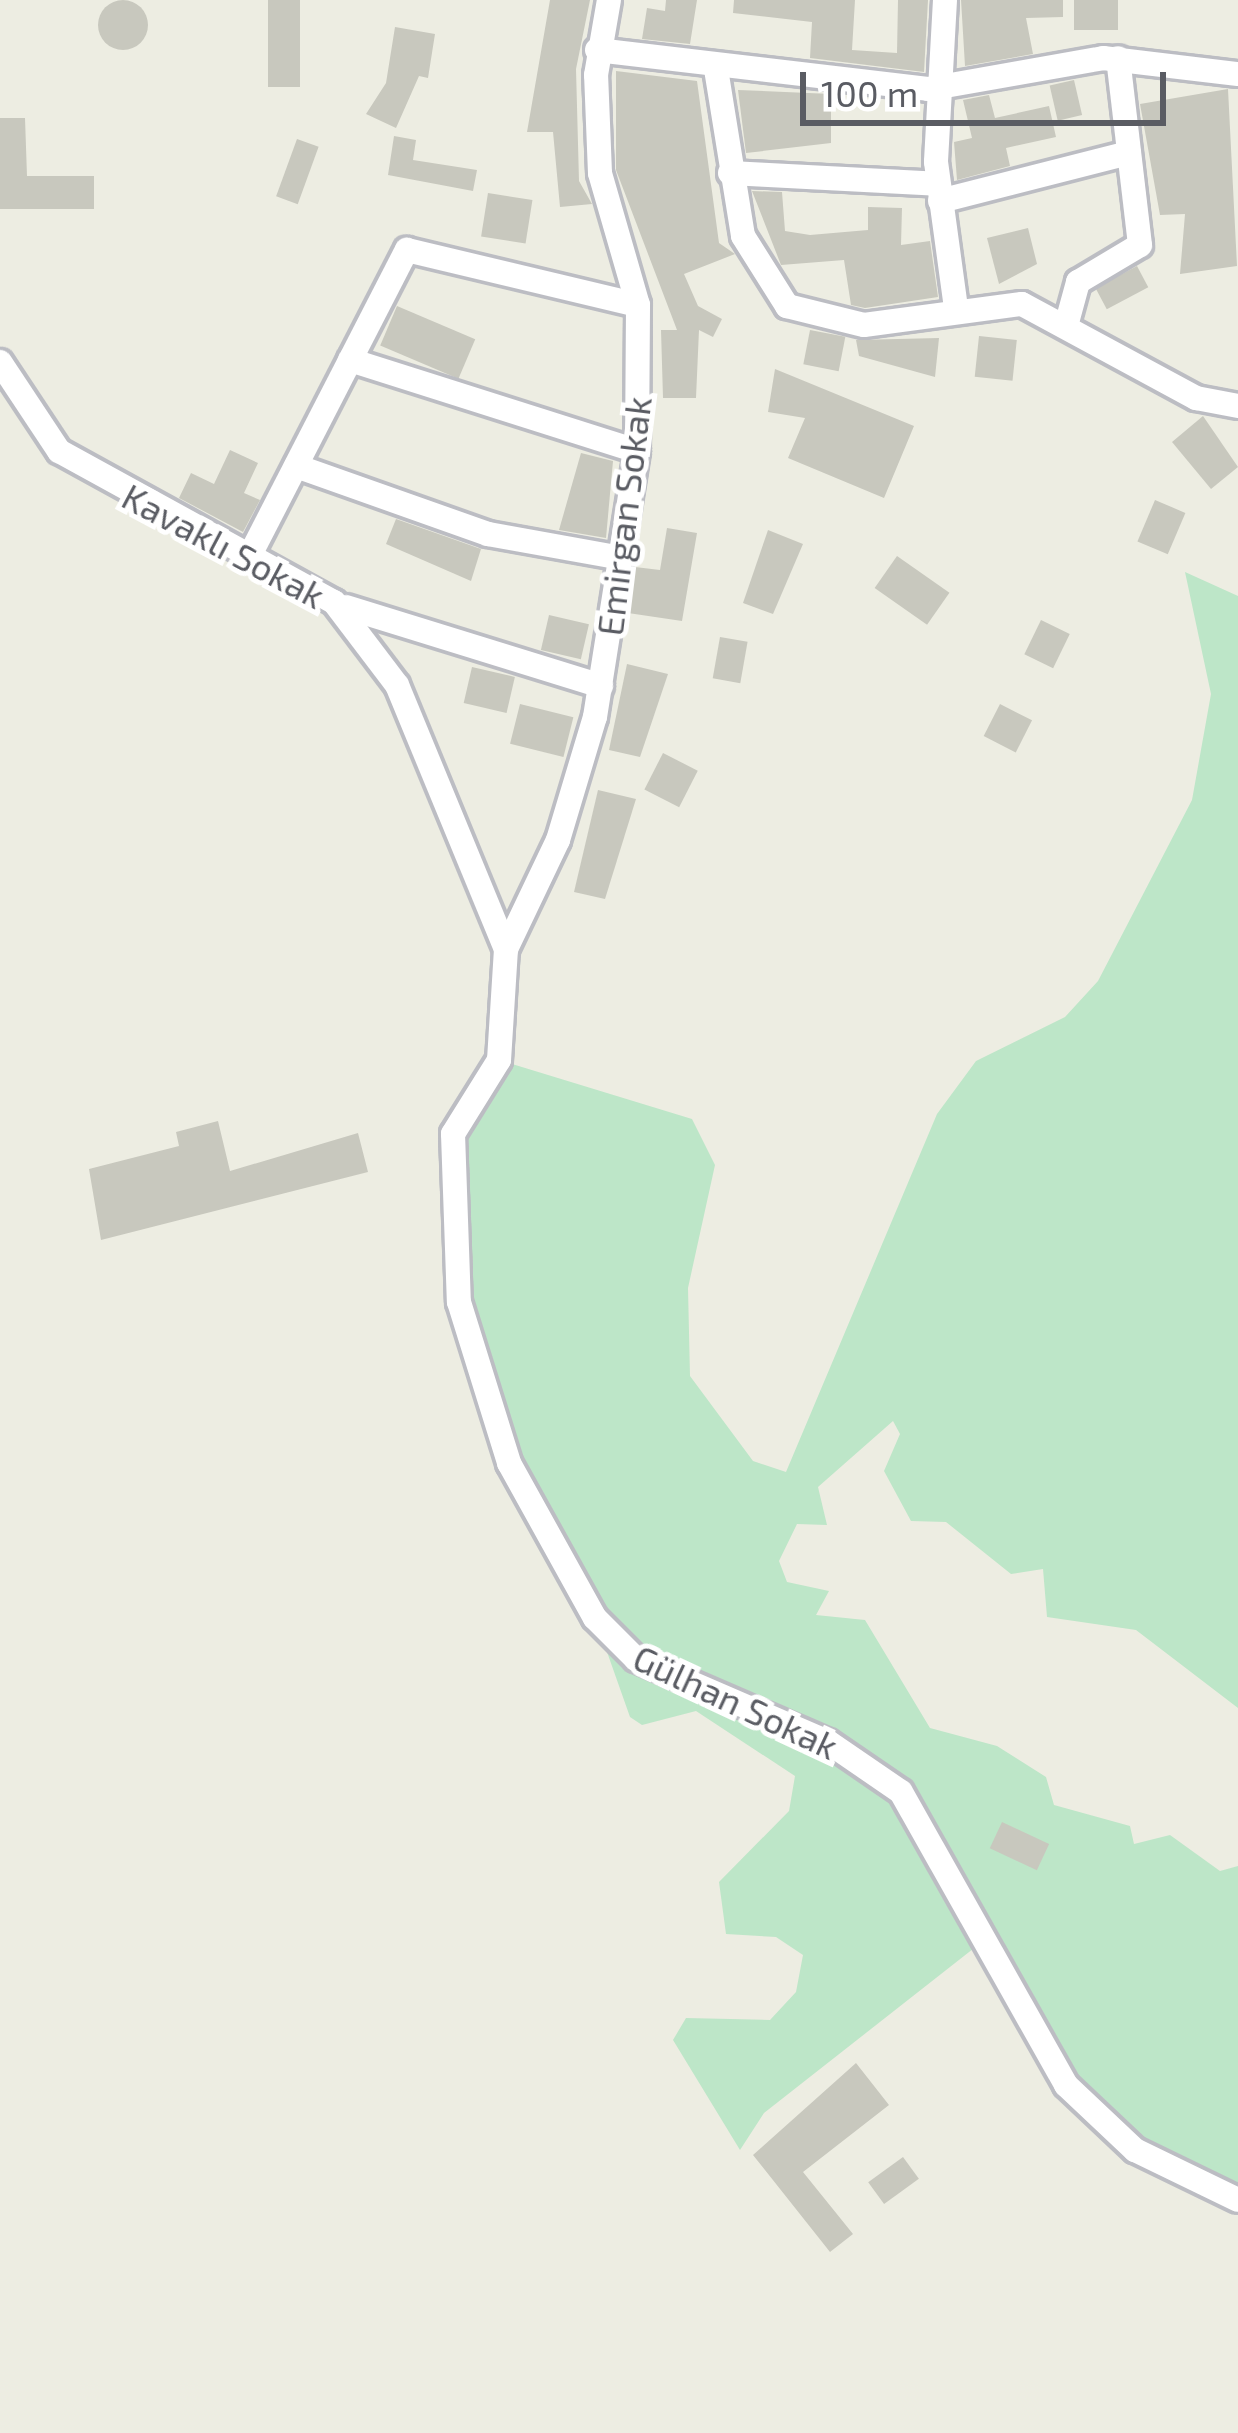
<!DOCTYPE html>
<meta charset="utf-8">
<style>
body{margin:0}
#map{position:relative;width:1238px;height:2433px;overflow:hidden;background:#edede2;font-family:"Exo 2",sans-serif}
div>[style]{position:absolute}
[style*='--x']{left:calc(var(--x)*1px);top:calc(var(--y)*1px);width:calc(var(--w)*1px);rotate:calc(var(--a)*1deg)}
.green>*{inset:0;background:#bde6c8}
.building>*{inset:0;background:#c8c8be;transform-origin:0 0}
.round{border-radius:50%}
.roads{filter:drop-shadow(3px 0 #bcbdc3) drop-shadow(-3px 0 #bcbdc3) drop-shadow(0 3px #bcbdc3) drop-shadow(0 -3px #bcbdc3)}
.street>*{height:24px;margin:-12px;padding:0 12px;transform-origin:12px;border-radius:12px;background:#fff}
span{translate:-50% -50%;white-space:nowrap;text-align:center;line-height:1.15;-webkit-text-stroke:10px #fff;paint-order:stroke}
.street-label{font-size:36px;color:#5a5c63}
.scale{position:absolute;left:800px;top:72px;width:366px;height:54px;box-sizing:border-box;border:6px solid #5a5c63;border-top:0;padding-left:15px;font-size:36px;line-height:42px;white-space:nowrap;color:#5a5c63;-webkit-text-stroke:9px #fff;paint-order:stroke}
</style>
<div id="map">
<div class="green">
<div style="clip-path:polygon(1185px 572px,1238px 596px,1238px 1708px,1136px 1630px,1047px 1617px,1043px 1569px,1011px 1574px,946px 1522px,911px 1521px,884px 1471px,900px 1434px,893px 1421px,818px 1487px,827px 1525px,797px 1524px,779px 1561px,787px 1582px,829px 1591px,816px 1615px,865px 1620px,930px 1728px,997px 1746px,1046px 1777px,1054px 1805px,1130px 1826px,1134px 1844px,1170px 1835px,1220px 1871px,1238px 1866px,1238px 2200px,1113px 2134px,978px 1945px,764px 2113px,740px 2150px,673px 2040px,686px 2018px,770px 2020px,796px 1992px,803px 1955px,776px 1937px,726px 1934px,719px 1882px,789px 1811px,795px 1776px,696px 1711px,642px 1725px,630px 1717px,595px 1618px,488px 1410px,449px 1170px,499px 1060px,692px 1119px,715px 1165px,688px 1288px,690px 1376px,753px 1461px,786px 1472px,937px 1114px,976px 1061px,1065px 1017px,1098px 981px,1192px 800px,1211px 694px)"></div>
</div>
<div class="building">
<div style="left:268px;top:0;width:32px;height:87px"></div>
<div style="clip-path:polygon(550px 0,590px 0,576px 69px,579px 181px,592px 204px,560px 207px,553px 132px,527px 132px)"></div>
<div style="clip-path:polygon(666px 0,697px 0,690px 44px,642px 39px,647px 8px,665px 11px)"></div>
<div style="clip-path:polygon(734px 0,855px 0,852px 50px,897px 53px,898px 0,928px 0,924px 72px,810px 58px,812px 22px,733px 13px)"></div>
<div style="clip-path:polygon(961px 0,1063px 0,1063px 17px,1026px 18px,1033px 54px,965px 66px)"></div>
<div style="left:1074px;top:0;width:44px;height:30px"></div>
<div class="round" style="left:98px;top:0;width:50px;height:50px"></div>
<div style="clip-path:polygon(395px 27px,435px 34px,428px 78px,419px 76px,396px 128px,366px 114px,386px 83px)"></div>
<div style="clip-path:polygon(616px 71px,697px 81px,719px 243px,735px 254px,684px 274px,698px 306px,722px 319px,713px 337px,699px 330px,696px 398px,663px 398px,661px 330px,677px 330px,616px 170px)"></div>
<div style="left:1074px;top:80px;width:36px;height:25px;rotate:77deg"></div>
<div style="clip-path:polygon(1228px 89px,1237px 266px,1180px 274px,1185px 214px,1160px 215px,1140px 104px)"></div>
<div style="clip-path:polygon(738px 90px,831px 94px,831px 143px,746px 153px)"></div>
<div style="clip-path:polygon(989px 95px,995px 118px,1049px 106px,1056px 137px,1006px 148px,1010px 166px,957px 180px,954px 142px,972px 138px,963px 100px)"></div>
<div style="clip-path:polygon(0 118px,25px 118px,27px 176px,94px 176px,94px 209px,0 209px)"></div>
<div style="clip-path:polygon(394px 136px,416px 140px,413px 160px,477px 170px,473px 191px,388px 175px)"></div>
<div style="left:297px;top:139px;width:23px;height:61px;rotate:20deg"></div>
<div style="clip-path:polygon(752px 191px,782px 192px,785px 231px,810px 235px,868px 230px,868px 207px,902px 208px,901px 245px,930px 241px,938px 297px,865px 308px,851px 305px,844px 260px,781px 265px)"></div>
<div style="left:488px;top:193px;width:45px;height:44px;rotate:9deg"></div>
<div style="clip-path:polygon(1028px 228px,1037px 264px,999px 284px,987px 238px)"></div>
<div style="left:1137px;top:266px;width:24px;height:47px;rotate:62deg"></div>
<div style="left:397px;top:306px;width:85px;height:43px;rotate:23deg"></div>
<div style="left:810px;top:330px;width:36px;height:35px;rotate:11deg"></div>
<div style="left:979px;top:336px;width:38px;height:41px;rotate:6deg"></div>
<div style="clip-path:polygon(939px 338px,935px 377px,859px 356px,856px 340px)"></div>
<div style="clip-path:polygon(775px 369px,914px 426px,884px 498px,788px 458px,805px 418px,768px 412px)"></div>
<div style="clip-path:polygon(1203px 416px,1238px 467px,1211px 489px,1172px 442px)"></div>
<div style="clip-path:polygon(230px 450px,258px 463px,244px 493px,260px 500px,243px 532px,179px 498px,191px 473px,214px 484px)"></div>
<div style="clip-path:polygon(581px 453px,613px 461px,606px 538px,559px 530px)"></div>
<div style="left:1155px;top:500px;width:33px;height:45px;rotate:23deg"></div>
<div style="clip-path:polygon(396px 519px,481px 549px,471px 581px,386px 544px)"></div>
<div style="clip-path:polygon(667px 528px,697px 533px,682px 621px,628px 613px,635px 567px,660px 570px)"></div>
<div style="clip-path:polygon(768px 530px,803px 544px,773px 614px,743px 603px)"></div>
<div style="left:897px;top:556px;width:64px;height:39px;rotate:35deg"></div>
<div style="left:549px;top:615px;width:41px;height:36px;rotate:13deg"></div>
<div style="left:1041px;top:620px;width:32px;height:38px;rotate:26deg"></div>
<div style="left:720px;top:637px;width:28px;height:42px;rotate:10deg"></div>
<div style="clip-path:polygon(627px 664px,668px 674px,640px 757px,609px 750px)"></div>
<div style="left:472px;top:667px;width:44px;height:37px;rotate:13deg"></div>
<div style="left:520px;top:704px;width:55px;height:41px;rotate:14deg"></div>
<div style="left:1000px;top:704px;width:36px;height:36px;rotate:27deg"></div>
<div style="left:663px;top:753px;width:39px;height:41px;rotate:27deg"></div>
<div style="clip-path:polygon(598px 790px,636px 799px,605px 899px,574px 892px)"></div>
<div style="clip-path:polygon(218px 1121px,230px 1171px,358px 1133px,368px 1172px,101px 1240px,89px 1169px,179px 1146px,176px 1132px)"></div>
<div style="left:1002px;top:1822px;width:52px;height:29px;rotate:25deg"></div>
<div style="clip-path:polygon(856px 2063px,889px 2105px,803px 2172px,853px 2234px,830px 2252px,753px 2155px)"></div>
<div style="left:903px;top:2157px;width:27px;height:43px;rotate:54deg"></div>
</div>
<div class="roads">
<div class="street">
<div style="--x:945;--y:0;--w:162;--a:93.2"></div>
<div style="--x:936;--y:162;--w:147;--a:82.2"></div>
<div style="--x:597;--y:50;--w:333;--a:6.7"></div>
<div style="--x:928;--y:89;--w:178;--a:-10"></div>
<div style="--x:1103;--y:58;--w:136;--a:6.8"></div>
<div style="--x:716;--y:69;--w:169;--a:80.8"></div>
<div style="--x:743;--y:236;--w:83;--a:57.8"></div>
<div style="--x:787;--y:306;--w:79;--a:13.9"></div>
<div style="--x:864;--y:325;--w:159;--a:-7.6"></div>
<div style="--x:1022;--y:304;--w:198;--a:28.4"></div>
<div style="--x:1196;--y:398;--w:43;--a:10.8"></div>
<div style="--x:730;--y:173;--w:207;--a:3"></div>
<div style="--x:940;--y:201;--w:195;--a:-14.3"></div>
<div style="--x:1066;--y:326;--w:46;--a:-74.7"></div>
<div style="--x:1078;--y:282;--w:72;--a:-30.8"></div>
<div style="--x:1140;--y:245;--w:188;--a:-96.7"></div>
<div style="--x:350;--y:360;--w:301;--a:17.6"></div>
<div style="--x:0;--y:362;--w:107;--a:56.5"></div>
<div style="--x:59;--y:451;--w:314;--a:28.8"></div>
<div style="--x:334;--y:602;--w:104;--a:52.8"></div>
<div style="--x:397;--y:685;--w:286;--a:67.6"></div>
<div style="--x:506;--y:949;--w:111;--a:93.6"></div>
<div style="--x:499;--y:1060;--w:87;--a:121.9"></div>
<div style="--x:453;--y:1134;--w:168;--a:88"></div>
<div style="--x:459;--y:1302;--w:169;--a:72.7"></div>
<div style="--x:509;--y:1463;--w:177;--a:61"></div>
<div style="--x:595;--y:1618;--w:58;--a:45"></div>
<div style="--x:636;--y:1659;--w:209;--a:23.4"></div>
<div style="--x:828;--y:1742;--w:88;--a:34.4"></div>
<div style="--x:901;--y:1792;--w:336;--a:60.6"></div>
<div style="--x:1066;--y:2085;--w:95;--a:43.3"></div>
<div style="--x:1135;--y:2150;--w:114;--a:25.9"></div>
<div style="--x:296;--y:466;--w:204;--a:19.5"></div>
<div style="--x:488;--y:534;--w:135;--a:10.2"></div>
<div style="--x:251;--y:553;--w:341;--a:-62.8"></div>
<div style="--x:407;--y:250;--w:237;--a:13.4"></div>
<div style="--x:346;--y:607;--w:267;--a:17.2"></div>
<div style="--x:506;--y:949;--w:121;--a:-64.5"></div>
<div style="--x:558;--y:840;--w:128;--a:-73.3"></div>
<div style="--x:595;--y:717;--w:269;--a:-81"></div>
<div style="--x:637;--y:451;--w:146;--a:-89.6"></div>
<div style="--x:638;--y:305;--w:137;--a:-106.1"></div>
<div style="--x:600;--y:173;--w:98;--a:-92.3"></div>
<div style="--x:596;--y:75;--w:76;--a:-80.2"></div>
</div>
</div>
<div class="street-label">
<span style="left:623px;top:516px;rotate:-83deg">Emirgan Sokak</span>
<span style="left:224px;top:545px;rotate:28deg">Kavaklı Sokak</span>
<span style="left:736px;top:1701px;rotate:25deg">Gülhan Sokak</span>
</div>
<div class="scale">100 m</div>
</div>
